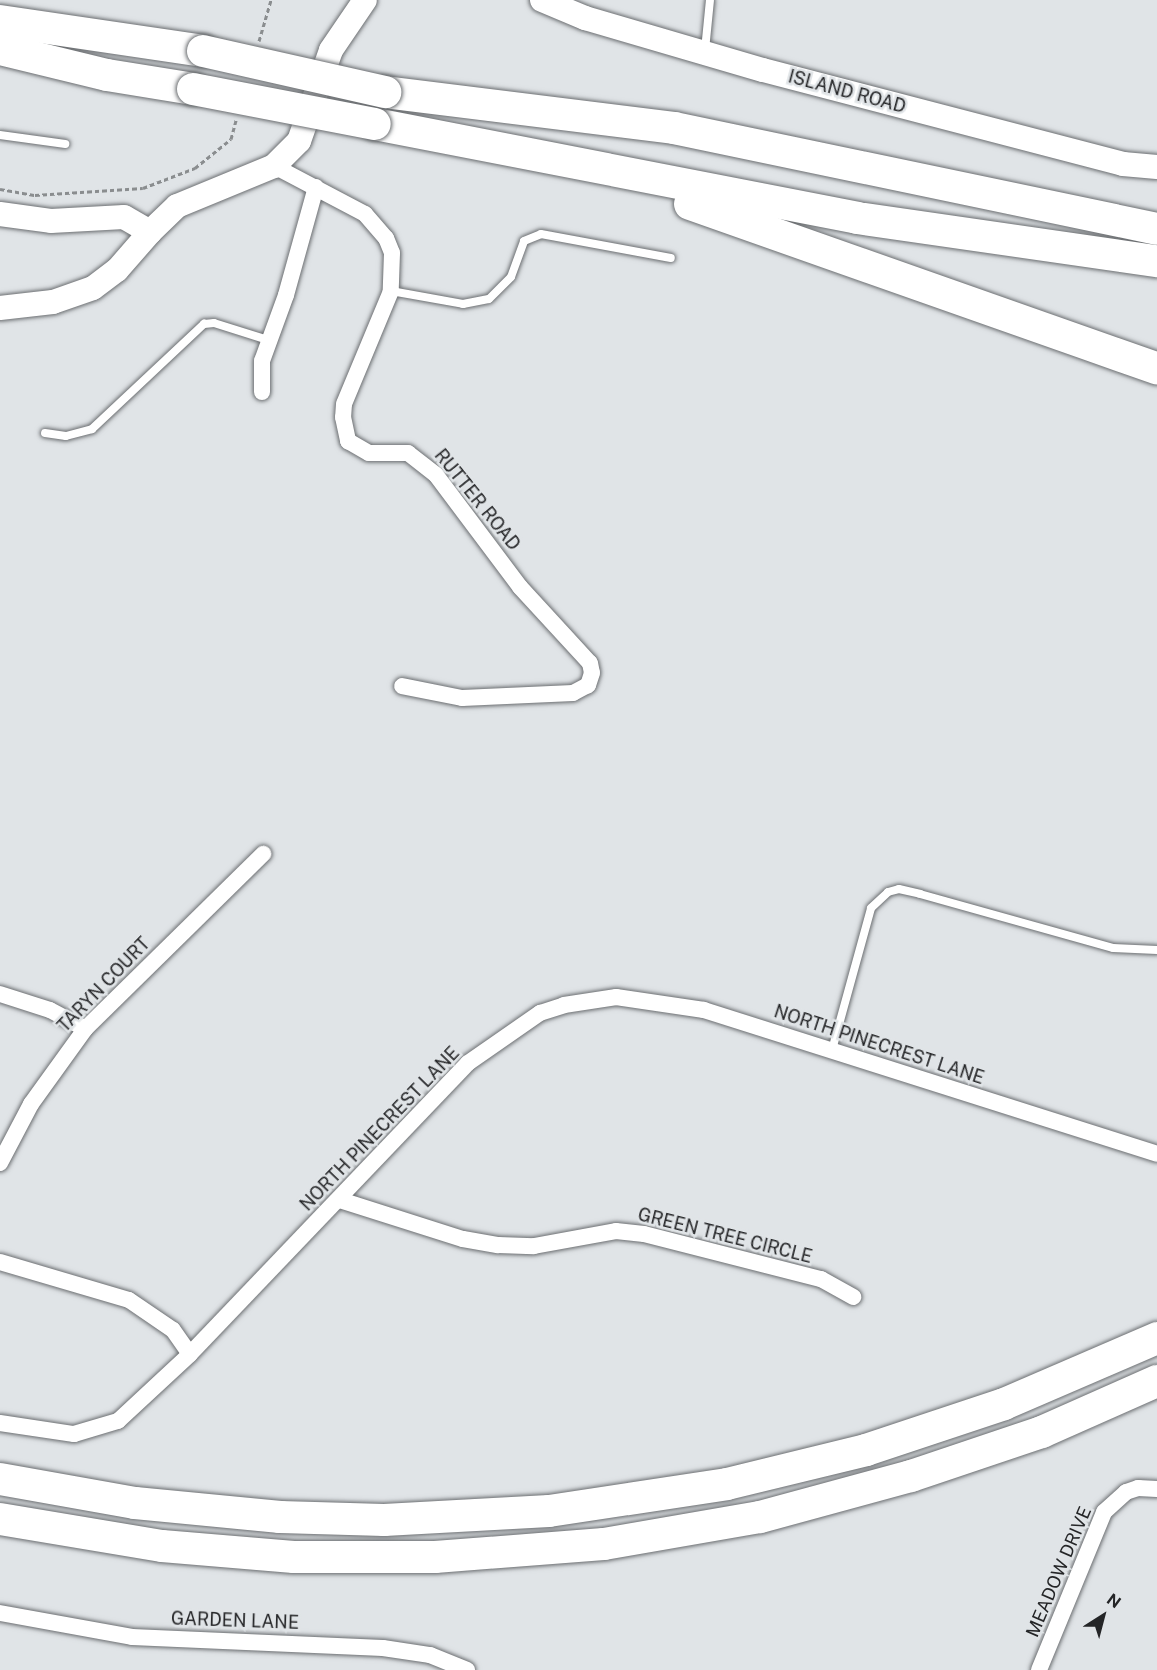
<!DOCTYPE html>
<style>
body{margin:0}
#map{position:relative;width:1157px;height:1670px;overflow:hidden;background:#e0e4e7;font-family:"Public Sans",sans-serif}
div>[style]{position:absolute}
.path>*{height:3px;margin-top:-1.5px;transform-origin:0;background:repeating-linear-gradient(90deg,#8a8d8f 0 4.5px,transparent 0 7.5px)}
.roads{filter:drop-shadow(0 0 2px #6b6e71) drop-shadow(0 0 2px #6b6e71)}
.lane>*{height:8px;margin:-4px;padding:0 4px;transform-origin:4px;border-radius:4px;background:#fff}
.street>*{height:16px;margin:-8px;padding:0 8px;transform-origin:8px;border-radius:8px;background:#fff}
.secondary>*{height:24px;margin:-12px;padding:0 12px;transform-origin:12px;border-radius:12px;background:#fff}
.highway>*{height:32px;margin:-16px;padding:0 16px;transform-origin:16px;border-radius:16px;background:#fff}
.bridges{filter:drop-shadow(0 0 2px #6b6e71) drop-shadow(0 0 2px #6b6e71)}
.highway-bridge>*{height:32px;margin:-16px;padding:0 16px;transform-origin:16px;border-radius:16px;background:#fff}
span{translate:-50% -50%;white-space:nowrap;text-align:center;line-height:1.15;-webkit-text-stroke:5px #e0e4e7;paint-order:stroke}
.street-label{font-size:18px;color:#242527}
.north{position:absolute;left:1073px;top:1586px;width:60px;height:60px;-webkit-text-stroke:4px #e0e4e7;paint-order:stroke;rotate:36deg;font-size:16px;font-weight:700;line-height:24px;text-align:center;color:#242527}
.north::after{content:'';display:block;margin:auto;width:21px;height:27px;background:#242527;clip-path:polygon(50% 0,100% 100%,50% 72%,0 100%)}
</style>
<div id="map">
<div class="path">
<div style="left:259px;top:41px;width:43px;rotate:-73.7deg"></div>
<div style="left:0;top:189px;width:36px;rotate:10deg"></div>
<div style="left:35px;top:195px;width:108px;rotate:-3.7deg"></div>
<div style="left:143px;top:188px;width:56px;rotate:-21deg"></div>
<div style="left:195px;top:168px;width:46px;rotate:-38.9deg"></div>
<div style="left:231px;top:139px;width:20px;rotate:-75deg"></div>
</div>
<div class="roads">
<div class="lane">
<div style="left:705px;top:50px;width:50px;rotate:-84.3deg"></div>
<div style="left:0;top:135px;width:66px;rotate:7.9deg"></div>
<div style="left:391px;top:291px;width:73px;rotate:10.2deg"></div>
<div style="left:463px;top:304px;width:26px;rotate:-11deg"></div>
<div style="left:489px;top:299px;width:31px;rotate:-45deg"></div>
<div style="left:511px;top:277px;width:38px;rotate:-70deg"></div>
<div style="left:524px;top:241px;width:18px;rotate:-22deg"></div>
<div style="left:541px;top:234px;width:132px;rotate:10.5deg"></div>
<div style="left:45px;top:433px;width:21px;rotate:8deg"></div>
<div style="left:66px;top:436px;width:27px;rotate:-15deg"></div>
<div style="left:92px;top:429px;width:154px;rotate:-43.2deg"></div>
<div style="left:204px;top:324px;width:10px;rotate:-6deg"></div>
<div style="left:214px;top:323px;width:57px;rotate:17.5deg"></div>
<div style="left:832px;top:1050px;width:147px;rotate:-74.6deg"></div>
<div style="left:871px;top:908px;width:23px;rotate:-43deg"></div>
<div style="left:888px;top:892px;width:11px;rotate:-15deg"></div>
<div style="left:899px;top:889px;width:22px;rotate:13deg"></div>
<div style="left:920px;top:894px;width:200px;rotate:15.6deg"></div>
<div style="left:1113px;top:948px;width:44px;rotate:2.6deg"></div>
</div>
<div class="street">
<div style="left:274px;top:166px;width:103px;rotate:27.8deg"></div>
<div style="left:365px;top:214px;width:32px;rotate:49deg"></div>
<div style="left:386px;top:238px;width:16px;rotate:68deg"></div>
<div style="left:392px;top:253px;width:38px;rotate:92deg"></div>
<div style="left:391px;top:291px;width:122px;rotate:112.6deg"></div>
<div style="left:344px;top:404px;width:13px;rotate:94deg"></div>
<div style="left:343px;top:417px;width:25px;rotate:78deg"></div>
<div style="left:348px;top:441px;width:24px;rotate:30deg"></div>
<div style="left:369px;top:453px;width:39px"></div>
<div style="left:408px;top:453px;width:36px;rotate:38deg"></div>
<div style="left:436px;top:475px;width:140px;rotate:53.1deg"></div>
<div style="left:520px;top:587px;width:103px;rotate:47.4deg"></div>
<div style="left:590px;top:663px;width:10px;rotate:79deg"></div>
<div style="left:592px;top:673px;width:13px;rotate:108deg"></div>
<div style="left:588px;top:685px;width:17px;rotate:152deg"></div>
<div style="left:573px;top:693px;width:111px;rotate:177.4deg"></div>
<div style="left:462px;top:698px;width:61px;rotate:-168.7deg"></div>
<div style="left:262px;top:392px;width:31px;rotate:-90deg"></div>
<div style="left:262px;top:361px;width:70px;rotate:-70deg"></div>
<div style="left:286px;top:295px;width:112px;rotate:-74.5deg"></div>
<div style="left:0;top:994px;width:52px;rotate:17.7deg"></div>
<div style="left:50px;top:1010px;width:40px;rotate:28deg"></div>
<div style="left:0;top:1163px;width:67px;rotate:-62.3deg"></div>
<div style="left:31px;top:1104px;width:92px;rotate:-54.2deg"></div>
<div style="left:85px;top:1029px;width:250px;rotate:-44.5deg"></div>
<div style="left:340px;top:1200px;width:129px;rotate:17.6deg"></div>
<div style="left:463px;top:1239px;width:36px;rotate:10deg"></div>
<div style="left:498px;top:1245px;width:36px;rotate:2deg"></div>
<div style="left:534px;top:1246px;width:83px;rotate:-10.4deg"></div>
<div style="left:616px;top:1231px;width:28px;rotate:6deg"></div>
<div style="left:644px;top:1234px;width:183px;rotate:14.3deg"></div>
<div style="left:821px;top:1279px;width:37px;rotate:29deg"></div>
<div style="left:0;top:1262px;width:134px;rotate:16.4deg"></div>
<div style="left:129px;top:1300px;width:53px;rotate:34.3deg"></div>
<div style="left:173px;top:1330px;width:29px;rotate:55deg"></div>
<div style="left:0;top:1423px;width:75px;rotate:8.5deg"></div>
<div style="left:74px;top:1434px;width:46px;rotate:-16.5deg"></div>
<div style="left:118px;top:1421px;width:98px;rotate:-42.9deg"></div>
<div style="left:190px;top:1354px;width:402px;rotate:-46.3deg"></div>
<div style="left:468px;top:1063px;width:88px;rotate:-34.8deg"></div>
<div style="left:540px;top:1013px;width:25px;rotate:-18deg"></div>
<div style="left:564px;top:1005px;width:53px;rotate:-8.7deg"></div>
<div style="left:616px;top:997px;width:89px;rotate:8.4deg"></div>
<div style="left:704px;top:1010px;width:475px;rotate:17.6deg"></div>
<div style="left:0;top:1613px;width:134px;rotate:10.3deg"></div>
<div style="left:132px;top:1637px;width:251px;rotate:2.5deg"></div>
<div style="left:383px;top:1648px;width:48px;rotate:8.5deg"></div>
<div style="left:430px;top:1655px;width:40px;rotate:22deg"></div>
<div style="left:1039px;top:1670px;width:171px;rotate:-67.6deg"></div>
<div style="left:1104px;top:1512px;width:30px;rotate:-42deg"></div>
<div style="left:1126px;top:1492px;width:13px;rotate:-18deg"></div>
<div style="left:1138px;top:1488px;width:19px;rotate:3deg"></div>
</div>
<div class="secondary">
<div style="left:542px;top:0;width:47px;rotate:22.7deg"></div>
<div style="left:585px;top:18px;width:185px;rotate:16.3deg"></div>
<div style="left:763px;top:70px;width:372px;rotate:14.6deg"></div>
<div style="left:1123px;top:164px;width:34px;rotate:5deg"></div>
<div style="left:0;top:214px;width:51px;rotate:7.8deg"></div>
<div style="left:51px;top:221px;width:73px;rotate:-3.1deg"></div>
<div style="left:124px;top:217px;width:30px;rotate:30deg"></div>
<div style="left:150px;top:232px;width:37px;rotate:-44deg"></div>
<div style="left:177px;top:206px;width:105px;rotate:-22.4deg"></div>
<div style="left:274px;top:166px;width:35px;rotate:-45deg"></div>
<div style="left:299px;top:141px;width:96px;rotate:-70.6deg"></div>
<div style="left:331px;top:50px;width:60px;rotate:-55.8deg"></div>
<div style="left:0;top:308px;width:53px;rotate:-6.5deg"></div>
<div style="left:53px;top:302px;width:42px;rotate:-19.3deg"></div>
<div style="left:93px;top:288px;width:30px;rotate:-37deg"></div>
<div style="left:117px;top:270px;width:50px;rotate:-49deg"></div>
</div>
<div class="highway">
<div style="left:0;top:21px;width:205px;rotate:8.4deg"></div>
<div style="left:0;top:49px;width:110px;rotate:13.7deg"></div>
<div style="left:107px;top:75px;width:87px;rotate:9.2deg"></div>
<div style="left:385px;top:92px;width:291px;rotate:7.1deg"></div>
<div style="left:674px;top:128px;width:493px;rotate:11.8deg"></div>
<div style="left:375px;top:124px;width:491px;rotate:11deg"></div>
<div style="left:857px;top:218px;width:303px;rotate:8.2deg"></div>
<div style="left:690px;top:204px;width:495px;rotate:19.4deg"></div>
<div style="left:0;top:1479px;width:137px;rotate:10.1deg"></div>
<div style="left:135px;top:1503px;width:146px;rotate:5.5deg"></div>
<div style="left:280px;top:1517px;width:104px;rotate:1.7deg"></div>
<div style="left:384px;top:1520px;width:165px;rotate:-3.1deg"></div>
<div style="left:549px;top:1511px;width:180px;rotate:-8.6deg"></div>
<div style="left:727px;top:1484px;width:143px;rotate:-13.7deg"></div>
<div style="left:866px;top:1450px;width:145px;rotate:-18.4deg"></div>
<div style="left:1004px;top:1404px;width:167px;rotate:-23.3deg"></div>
<div style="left:0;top:1519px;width:164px;rotate:9.5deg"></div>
<div style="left:162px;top:1546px;width:132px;rotate:4.8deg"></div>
<div style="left:294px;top:1557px;width:141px"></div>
<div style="left:435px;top:1557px;width:169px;rotate:-4.4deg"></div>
<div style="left:604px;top:1544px;width:158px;rotate:-9.8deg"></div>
<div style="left:760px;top:1517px;width:156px;rotate:-15.2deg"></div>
<div style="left:911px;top:1476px;width:138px;rotate:-18.6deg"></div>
<div style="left:1042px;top:1432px;width:126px;rotate:-23.9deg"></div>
</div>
</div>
<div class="bridges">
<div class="highway-bridge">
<div style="left:203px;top:51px;width:187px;rotate:12.7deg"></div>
<div style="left:193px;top:89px;width:185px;rotate:10.9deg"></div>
</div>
</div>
<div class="street-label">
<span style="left:847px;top:92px;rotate:15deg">ISLAND ROAD</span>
<span style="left:477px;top:500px;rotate:51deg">RUTTER ROAD</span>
<span style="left:104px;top:985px;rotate:-46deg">TARYN COURT</span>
<span style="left:879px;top:1045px;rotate:18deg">NORTH PINECREST LANE</span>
<span style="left:380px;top:1129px;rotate:-46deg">NORTH PINECREST LANE</span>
<span style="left:725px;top:1236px;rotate:14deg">GREEN TREE CIRCLE</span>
<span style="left:1059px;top:1572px;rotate:-67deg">MEADOW DRIVE</span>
<span style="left:235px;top:1621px;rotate:2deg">GARDEN LANE</span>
</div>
<div class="north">N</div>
</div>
